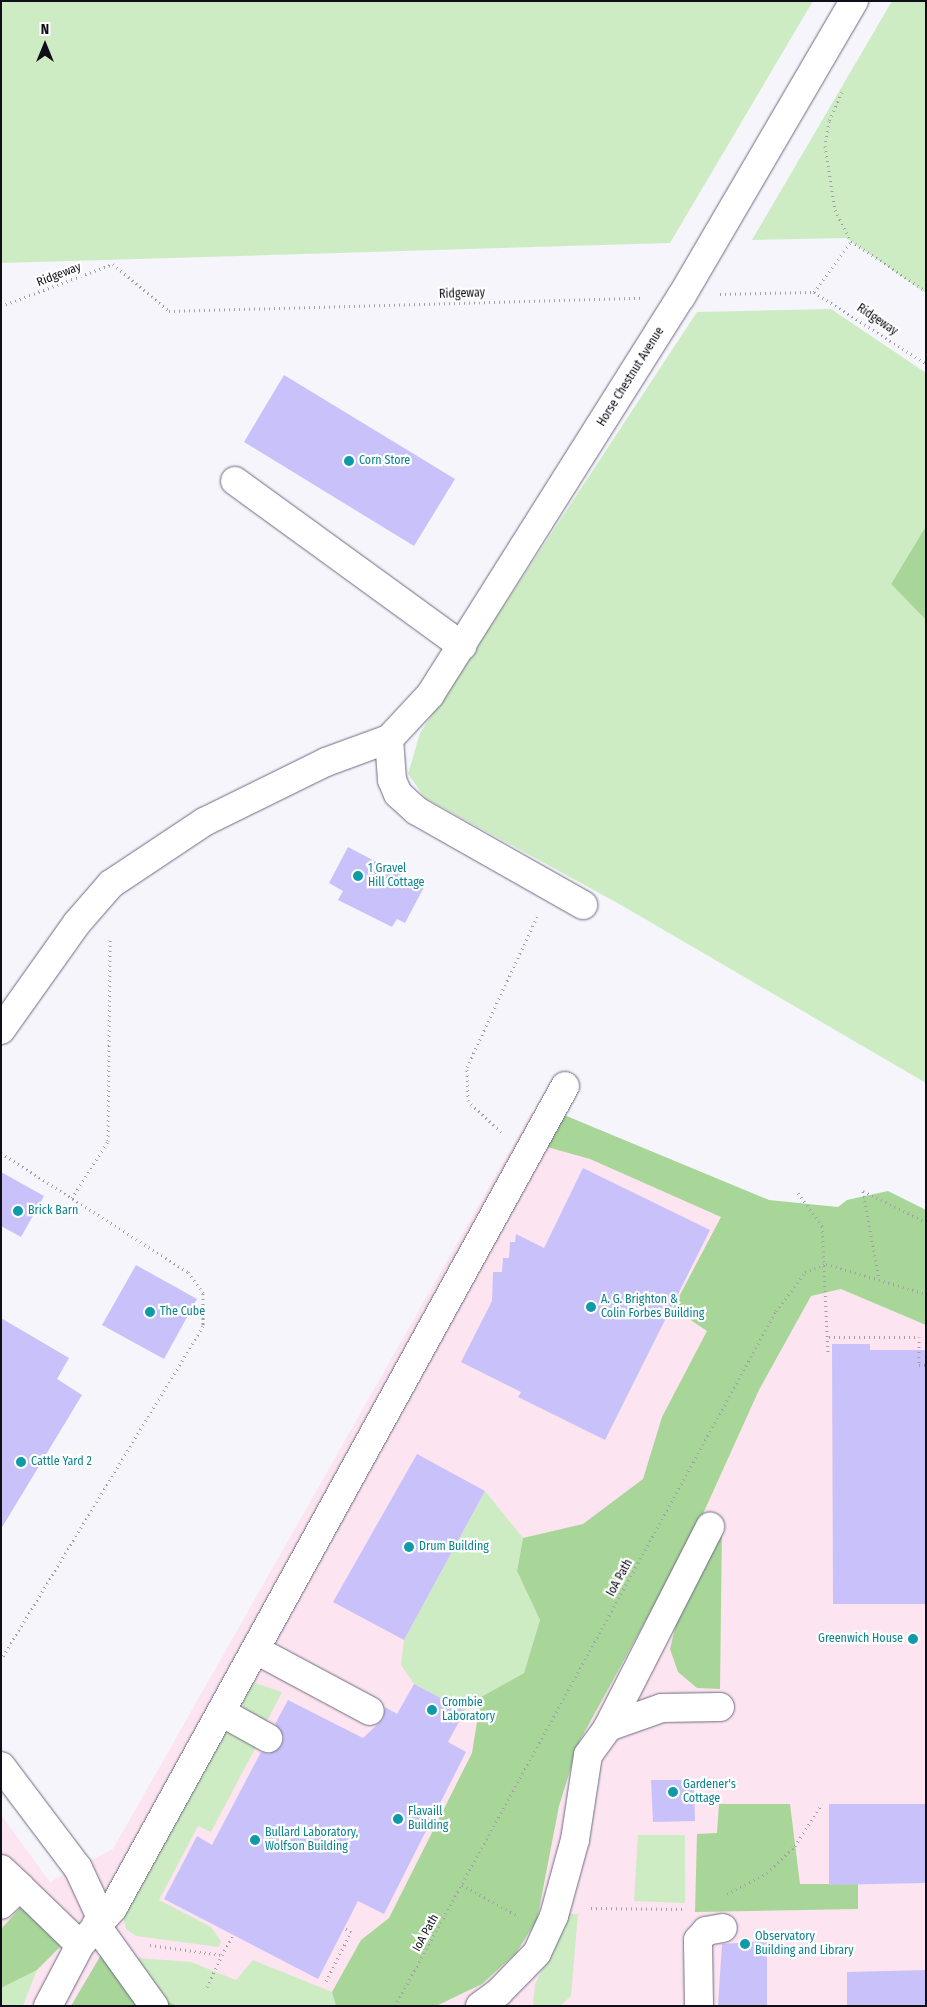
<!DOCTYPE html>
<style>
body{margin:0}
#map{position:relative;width:927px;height:2007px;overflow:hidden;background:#f5f5fb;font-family:"Fira Sans Condensed",sans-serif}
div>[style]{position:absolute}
.education>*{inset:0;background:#fce4f0}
.green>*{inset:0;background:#ceecc3}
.forest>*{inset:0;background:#a8d698}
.building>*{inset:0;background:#c9c2fa}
.path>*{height:3px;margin-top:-1.5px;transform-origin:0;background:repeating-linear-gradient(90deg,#a1a0a8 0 1px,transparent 0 5px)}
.roads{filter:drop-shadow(0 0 1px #6d6a83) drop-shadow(0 0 1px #6d6a83)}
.minor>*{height:28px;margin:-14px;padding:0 14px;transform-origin:14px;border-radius:14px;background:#fff}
.dots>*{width:14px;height:14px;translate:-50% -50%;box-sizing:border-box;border:2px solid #fff;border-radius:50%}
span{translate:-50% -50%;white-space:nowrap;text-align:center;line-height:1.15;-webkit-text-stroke:4.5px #fff;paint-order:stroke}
.street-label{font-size:12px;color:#100f19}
.culture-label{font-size:12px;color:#0d838f}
.left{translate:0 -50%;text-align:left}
.right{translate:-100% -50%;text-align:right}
.frame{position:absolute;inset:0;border:2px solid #100f19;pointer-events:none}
.north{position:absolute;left:20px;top:20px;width:50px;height:50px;-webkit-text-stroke:4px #fff;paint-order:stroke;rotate:0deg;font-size:14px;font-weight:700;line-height:20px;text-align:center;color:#100f19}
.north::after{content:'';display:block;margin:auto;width:18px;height:22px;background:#100f19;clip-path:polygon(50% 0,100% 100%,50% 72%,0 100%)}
</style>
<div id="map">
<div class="education">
<div style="clip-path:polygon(531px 1113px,851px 1247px,926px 1270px,926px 2006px,23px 2006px,37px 1971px,1px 1988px,1px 1815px,50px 1882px,113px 1849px)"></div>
</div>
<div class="green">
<div style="clip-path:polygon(1px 1px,813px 1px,670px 243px,1px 263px)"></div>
<div style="clip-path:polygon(892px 1px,926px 1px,926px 293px,846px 238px,752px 240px)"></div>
<div style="clip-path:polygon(831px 309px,926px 373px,926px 526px,891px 584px,926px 620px,926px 1083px,621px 905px,425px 798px,408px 774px,420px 733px,697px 312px)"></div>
<div style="clip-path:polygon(485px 1491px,523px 1538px,517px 1571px,540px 1620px,524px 1673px,481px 1697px,465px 1711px,414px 1684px,401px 1665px,404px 1640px)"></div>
<div style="clip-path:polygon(255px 1683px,282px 1692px,264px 1727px,245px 1714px,241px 1700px,245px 1689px)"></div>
<div style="clip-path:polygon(224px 1732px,236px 1732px,258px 1743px,211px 1832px,198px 1826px,159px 1900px,211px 1927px,221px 1941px,219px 1947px,136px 1936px,126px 1929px,122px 1912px)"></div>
<div style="clip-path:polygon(638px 1835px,685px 1835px,685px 1903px,634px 1901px)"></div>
<div style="clip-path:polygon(570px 1914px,578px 1914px,571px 1996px,560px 2006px,533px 2006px,535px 1984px)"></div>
<div style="clip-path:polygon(125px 1957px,191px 1962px,236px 1980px,253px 1960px,332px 1992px,336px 2006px,177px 2006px,145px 1990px)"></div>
<div style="clip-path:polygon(37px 1970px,23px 2006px,1px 2006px,1px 1988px)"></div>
</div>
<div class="forest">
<div style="clip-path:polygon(926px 526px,926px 620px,891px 584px)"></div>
<div style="clip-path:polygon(540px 1105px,769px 1200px,838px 1207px,847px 1200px,888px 1191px,926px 1210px,926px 1325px,841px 1289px,811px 1296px,759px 1390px,697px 1527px,579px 1742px,559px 1806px,537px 1920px,516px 1953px,482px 1984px,436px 2006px,336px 2006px,332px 1992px,361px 1940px,389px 1918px,472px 1753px,481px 1697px,524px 1673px,540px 1620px,517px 1571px,523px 1538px,583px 1524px,643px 1479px,662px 1417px,707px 1331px,673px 1308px,721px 1217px,590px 1159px,522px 1140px)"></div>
<div style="clip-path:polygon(722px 1527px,720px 1689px,697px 1688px,678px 1672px,670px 1649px,677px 1620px)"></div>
<div style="clip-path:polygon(719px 1804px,790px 1804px,800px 1884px,858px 1884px,858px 1909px,695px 1912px,697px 1834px,717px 1833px)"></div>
<div style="clip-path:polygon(22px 1906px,64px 1943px,37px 1970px,1px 1988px,1px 1929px)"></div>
<div style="clip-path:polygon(105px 1948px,145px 1990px,177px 2006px,71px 2006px)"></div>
</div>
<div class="building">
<div style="clip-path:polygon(284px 375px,455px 479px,414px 546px,244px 442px)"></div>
<div style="clip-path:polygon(348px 847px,424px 887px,405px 923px,397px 919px,392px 927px,338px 900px,343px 891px,329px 883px)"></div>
<div style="clip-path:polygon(583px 1168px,710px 1230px,605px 1440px,518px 1397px,521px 1392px,461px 1362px,492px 1301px,493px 1272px,502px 1272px,503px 1258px,509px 1258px,510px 1242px,515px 1242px,516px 1234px,544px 1248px)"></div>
<div style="clip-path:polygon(1px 1172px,44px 1196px,21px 1237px,1px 1226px)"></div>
<div style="clip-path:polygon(136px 1265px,197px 1299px,164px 1359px,102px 1325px)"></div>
<div style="clip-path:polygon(1px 1318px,69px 1358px,57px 1379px,82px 1395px,1px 1529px)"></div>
<div style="clip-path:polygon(832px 1344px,870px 1344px,870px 1350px,926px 1350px,926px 1604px,833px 1604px)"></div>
<div style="clip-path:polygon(417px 1454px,485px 1491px,404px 1640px,333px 1602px)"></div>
<div style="clip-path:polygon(414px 1684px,465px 1711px,448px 1742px,466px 1752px,384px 1914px,358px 1901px,318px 1979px,164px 1899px,197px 1836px,212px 1845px,261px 1752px,269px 1754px,281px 1746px,284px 1737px,275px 1724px,288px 1700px,363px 1738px,383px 1719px,385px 1707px,397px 1714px)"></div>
<div style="clip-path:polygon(651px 1780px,694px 1780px,695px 1821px,653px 1822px)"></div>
<div style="clip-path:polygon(829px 1804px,926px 1804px,926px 1883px,829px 1885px)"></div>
<div style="clip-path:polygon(767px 1941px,767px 2006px,718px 2006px,722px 1944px)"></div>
<div style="clip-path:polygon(926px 1970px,926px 2006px,847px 2006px,847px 1972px)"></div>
</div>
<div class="path">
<div style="left:842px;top:92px;width:32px;rotate:114deg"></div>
<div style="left:829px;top:121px;width:25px;rotate:99deg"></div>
<div style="left:825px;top:146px;width:65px;rotate:81.1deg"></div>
<div style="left:835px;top:210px;width:35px;rotate:63deg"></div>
<div style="left:851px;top:241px;width:90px;rotate:33.7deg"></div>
<div style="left:814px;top:292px;width:63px;rotate:-54deg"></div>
<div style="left:720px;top:294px;width:94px;rotate:-1.2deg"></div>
<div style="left:814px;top:292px;width:133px;rotate:32.7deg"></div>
<div style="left:1px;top:306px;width:120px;rotate:-20.6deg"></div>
<div style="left:113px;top:264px;width:73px;rotate:40deg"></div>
<div style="left:169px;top:311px;width:473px;rotate:-1.6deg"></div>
<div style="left:501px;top:1132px;width:45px;rotate:-136.8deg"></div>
<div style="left:468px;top:1101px;width:34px;rotate:-92deg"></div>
<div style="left:467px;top:1067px;width:166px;rotate:-65deg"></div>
<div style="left:1px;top:1153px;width:222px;rotate:32.5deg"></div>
<div style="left:188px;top:1272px;width:26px;rotate:54deg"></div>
<div style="left:203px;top:1293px;width:33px;rotate:90deg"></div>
<div style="left:203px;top:1326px;width:389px;rotate:121.2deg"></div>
<div style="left:863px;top:1191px;width:90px;rotate:79.8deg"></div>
<div style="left:863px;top:1191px;width:70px;rotate:26.2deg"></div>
<div style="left:798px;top:1193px;width:41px;rotate:54deg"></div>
<div style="left:822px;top:1226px;width:126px;rotate:87.3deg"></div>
<div style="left:72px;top:1198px;width:67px;rotate:-57.7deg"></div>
<div style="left:108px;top:1141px;width:204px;rotate:-89.4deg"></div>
<div style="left:829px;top:1337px;width:90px"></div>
<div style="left:919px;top:1337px;width:28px;rotate:90deg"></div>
<div style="left:919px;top:1365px;width:7px"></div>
<div style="left:462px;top:1885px;width:64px;rotate:29deg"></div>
<div style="left:727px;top:1894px;width:45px;rotate:-27.7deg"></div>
<div style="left:767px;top:1873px;width:39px;rotate:-44deg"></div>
<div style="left:795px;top:1846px;width:50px;rotate:-57.3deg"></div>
<div style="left:591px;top:1908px;width:91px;rotate:0.6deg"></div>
<div style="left:150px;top:1945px;width:73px;rotate:7.9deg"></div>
<div style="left:222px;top:1955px;width:23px;rotate:-61deg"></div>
<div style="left:326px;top:1981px;width:55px;rotate:-63deg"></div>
<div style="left:351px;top:1932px;width:8px;rotate:-150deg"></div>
<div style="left:207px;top:1987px;width:35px;rotate:-65deg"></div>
<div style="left:395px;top:2006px;width:793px;rotate:-61.27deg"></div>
<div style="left:776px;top:1311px;width:49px;rotate:-53.4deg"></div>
<div style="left:805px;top:1272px;width:22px;rotate:-21deg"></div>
<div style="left:826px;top:1264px;width:104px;rotate:16.7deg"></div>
</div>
<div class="roads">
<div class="minor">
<div style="left:235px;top:481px;width:281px;rotate:36deg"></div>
<div style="left:389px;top:739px;width:41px;rotate:85.8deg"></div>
<div style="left:392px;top:780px;width:15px;rotate:67deg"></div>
<div style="left:398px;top:794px;width:25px;rotate:42deg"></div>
<div style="left:417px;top:811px;width:191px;rotate:29.5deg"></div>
<div style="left:1px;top:1030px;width:131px;rotate:-54.6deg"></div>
<div style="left:77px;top:923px;width:52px;rotate:-48.9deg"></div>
<div style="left:111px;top:884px;width:112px;rotate:-33.7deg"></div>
<div style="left:204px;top:822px;width:136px;rotate:-26.2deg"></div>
<div style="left:326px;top:762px;width:67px;rotate:-20.1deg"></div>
<div style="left:389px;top:739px;width:60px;rotate:-47deg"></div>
<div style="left:430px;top:695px;width:471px;rotate:-57.8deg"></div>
<div style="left:681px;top:297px;width:343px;rotate:-59.7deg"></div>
<div style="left:256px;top:1650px;width:129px;rotate:28.2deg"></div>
<div style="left:221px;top:1712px;width:54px;rotate:29deg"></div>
<div style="left:608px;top:1727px;width:225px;rotate:-63deg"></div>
<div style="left:1px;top:1766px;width:128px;rotate:53deg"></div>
<div style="left:78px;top:1868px;width:57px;rotate:65.2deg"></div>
<div style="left:1px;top:1869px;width:26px;rotate:43deg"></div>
<div style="left:20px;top:1887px;width:26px;rotate:137deg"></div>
<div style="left:20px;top:1887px;width:83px;rotate:44deg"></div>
<div style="left:96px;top:1925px;width:100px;rotate:54.4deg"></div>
<div style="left:48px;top:2006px;width:69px;rotate:-62.3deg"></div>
<div style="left:80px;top:1945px;width:50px;rotate:-48.3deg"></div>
<div style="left:113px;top:1908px;width:938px;rotate:-61.19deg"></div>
<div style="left:480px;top:2006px;width:24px;rotate:-36deg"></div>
<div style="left:499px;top:1992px;width:54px;rotate:-45.7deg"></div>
<div style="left:537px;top:1953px;width:41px;rotate:-65.3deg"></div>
<div style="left:554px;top:1916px;width:79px;rotate:-74.6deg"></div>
<div style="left:575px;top:1840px;width:86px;rotate:-81.3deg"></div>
<div style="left:588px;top:1755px;width:34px;rotate:-54deg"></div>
<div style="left:608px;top:1727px;width:57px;rotate:-19.4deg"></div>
<div style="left:662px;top:1708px;width:58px;rotate:-1deg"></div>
<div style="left:699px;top:2006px;width:66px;rotate:-90.9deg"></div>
<div style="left:698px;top:1940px;width:12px;rotate:-48deg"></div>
<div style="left:706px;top:1931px;width:17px;rotate:-10deg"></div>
</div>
</div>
<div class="dots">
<div style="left:349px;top:461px;background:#0f9aa8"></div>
<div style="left:358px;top:876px;background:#0f9aa8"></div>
<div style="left:18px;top:1211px;background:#0f9aa8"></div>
<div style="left:591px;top:1307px;background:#0f9aa8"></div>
<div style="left:150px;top:1312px;background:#0f9aa8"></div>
<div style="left:21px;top:1462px;background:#0f9aa8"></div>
<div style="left:409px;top:1547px;background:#0f9aa8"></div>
<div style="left:913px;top:1639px;background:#0f9aa8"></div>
<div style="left:432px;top:1710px;background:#0f9aa8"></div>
<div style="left:673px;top:1792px;background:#0f9aa8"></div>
<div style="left:398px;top:1819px;background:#0f9aa8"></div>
<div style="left:255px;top:1840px;background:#0f9aa8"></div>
<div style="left:745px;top:1944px;background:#0f9aa8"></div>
</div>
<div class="street-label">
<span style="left:59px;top:275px;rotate:-21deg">Ridgeway</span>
<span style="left:462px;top:294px;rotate:-2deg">Ridgeway</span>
<span style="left:877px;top:320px;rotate:34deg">Ridgeway</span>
<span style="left:631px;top:377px;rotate:-58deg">Horse Chestnut Avenue</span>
<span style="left:620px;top:1578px;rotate:-61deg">IoA Path</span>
<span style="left:426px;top:1933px;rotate:-61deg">IoA Path</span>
</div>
<div class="culture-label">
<span class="left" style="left:359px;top:461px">Corn Store</span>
<span class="left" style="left:368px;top:876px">1 Gravel<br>Hill Cottage</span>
<span class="left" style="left:28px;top:1211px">Brick Barn</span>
<span class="left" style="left:601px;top:1307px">A. G. Brighton &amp;<br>Colin Forbes Building</span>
<span class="left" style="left:160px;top:1312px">The Cube</span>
<span class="left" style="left:31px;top:1462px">Cattle Yard 2</span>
<span class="left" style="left:419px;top:1547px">Drum Building</span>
<span class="right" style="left:903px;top:1639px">Greenwich House</span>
<span class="left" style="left:442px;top:1710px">Crombie<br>Laboratory</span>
<span class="left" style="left:683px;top:1792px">Gardener's<br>Cottage</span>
<span class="left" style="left:408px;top:1819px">Flavaill<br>Building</span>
<span class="left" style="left:265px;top:1840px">Bullard Laboratory,<br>Wolfson Building</span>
<span class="left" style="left:755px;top:1944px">Observatory<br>Building and Library</span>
</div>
<div class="frame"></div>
<div class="north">N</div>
</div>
